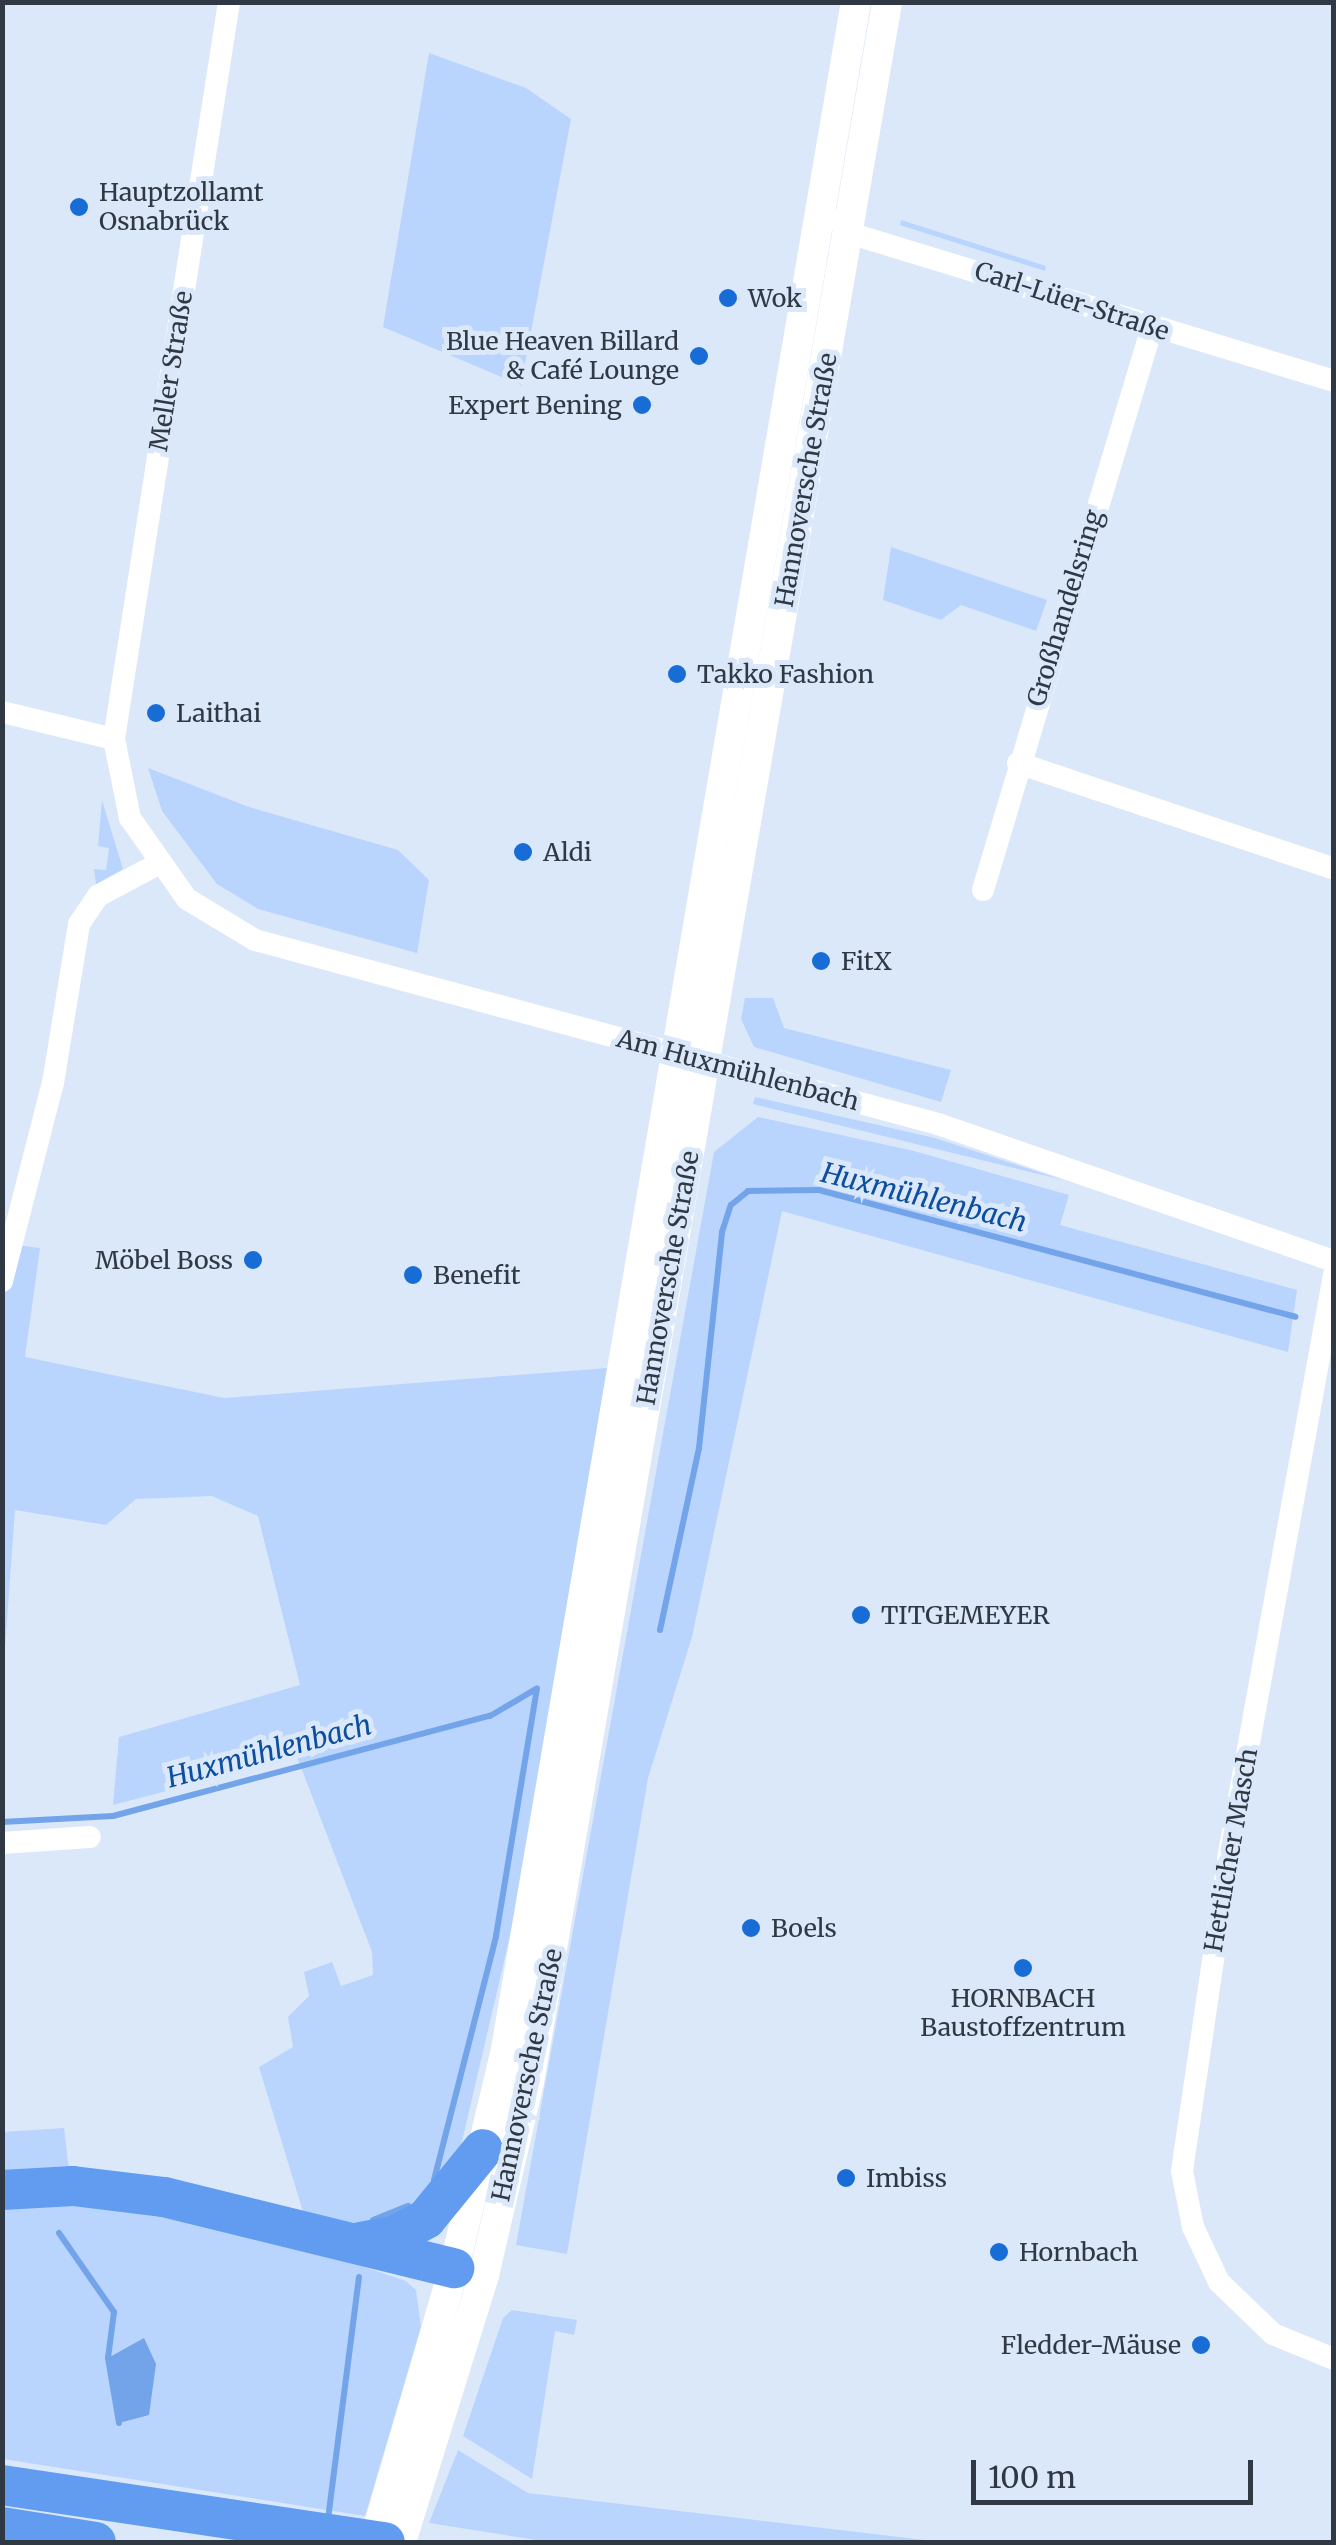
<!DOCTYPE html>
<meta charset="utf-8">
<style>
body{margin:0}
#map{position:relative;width:1336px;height:2545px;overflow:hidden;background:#dbe8f9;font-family:Merriweather,serif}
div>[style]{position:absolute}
.green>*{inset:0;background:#b9d5fe}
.water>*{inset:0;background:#73a4ea}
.stream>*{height:6px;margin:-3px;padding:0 3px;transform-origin:3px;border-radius:3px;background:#73a4ea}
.minor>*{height:22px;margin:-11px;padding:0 11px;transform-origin:11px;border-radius:11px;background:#fff}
.secondary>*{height:30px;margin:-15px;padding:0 15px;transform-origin:15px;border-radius:15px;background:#fff}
.motorway>*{height:40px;margin:-20px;padding:0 20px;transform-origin:20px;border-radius:20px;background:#619cf0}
.dots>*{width:28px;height:28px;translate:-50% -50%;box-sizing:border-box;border:5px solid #dbe8f9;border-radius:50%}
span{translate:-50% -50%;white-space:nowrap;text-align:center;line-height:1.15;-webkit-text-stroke:10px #dbe8f9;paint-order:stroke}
.poi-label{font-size:25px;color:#303844}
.left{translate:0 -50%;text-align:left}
.right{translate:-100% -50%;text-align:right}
.street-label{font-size:25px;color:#303844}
.water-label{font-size:28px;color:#0c4ea0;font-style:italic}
.frame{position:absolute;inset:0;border:5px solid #303844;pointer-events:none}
.scale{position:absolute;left:971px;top:2460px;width:282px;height:45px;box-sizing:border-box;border:5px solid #303844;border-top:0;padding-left:12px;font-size:30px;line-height:35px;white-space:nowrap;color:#303844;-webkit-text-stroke:8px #dbe8f9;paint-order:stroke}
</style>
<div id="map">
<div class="green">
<div style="clip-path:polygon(429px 53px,526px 88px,571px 119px,521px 385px,383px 327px)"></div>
<div style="clip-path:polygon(901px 220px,1046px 266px,1045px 271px,900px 225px)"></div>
<div style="clip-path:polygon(891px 547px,1047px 600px,1036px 631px,961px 605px,941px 620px,883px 600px)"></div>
<div style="clip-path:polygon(148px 768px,249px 807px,398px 850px,429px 880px,417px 953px,258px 909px,217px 884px,162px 811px)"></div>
<div style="clip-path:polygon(102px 800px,123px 869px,96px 884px,94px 869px,106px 870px,109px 848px,98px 846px)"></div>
<div style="clip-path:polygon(745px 998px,773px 998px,784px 1028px,951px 1070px,941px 1102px,754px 1047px,741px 1019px)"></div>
<div style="clip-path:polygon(755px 1097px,935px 1138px,1063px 1180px,753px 1104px)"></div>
<div style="clip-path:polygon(758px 1117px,914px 1151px,1069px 1195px,1060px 1225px,1297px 1290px,1288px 1352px,782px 1211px,692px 1637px,648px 1778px,567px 2254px,516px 2245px,714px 1152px)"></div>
<div style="clip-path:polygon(2px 1243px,40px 1248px,25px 1357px,224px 1398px,607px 1368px,517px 1906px,460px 2150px,435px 2200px,363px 2227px,304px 2215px,259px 2067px,293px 2047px,288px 2017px,309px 1996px,304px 1972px,332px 1962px,341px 1986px,373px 1975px,372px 1952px,297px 1757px,113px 1805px,119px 1737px,300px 1685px,258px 1516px,212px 1496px,136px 1499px,106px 1525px,15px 1510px,3px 1676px)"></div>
<div style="clip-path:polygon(64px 2128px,69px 2170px,3px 2177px,3px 2132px)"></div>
<div style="clip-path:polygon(36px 2196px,245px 2227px,406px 2281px,416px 2290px,421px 2327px,365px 2516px,3px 2459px,2px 2202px)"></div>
<div style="clip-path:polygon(512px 2310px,577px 2320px,574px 2335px,555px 2331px,532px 2479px,463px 2436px,503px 2318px)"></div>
<div style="clip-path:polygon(458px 2450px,528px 2493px,941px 2542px,549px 2542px,429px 2523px)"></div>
</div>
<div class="water">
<div style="clip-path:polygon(144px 2338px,156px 2364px,149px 2415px,119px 2423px,108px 2358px)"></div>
</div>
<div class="stream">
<div style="left:660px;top:1630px;width:186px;rotate:-77.9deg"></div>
<div style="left:699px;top:1448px;width:217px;rotate:-83.9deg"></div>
<div style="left:722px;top:1232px;width:28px;rotate:-72deg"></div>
<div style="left:731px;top:1205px;width:22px;rotate:-39deg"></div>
<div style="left:748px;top:1191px;width:71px;rotate:-0.8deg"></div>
<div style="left:819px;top:1190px;width:493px;rotate:14.9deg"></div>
<div style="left:2px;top:1822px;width:111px;rotate:-3.1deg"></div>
<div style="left:113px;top:1816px;width:390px;rotate:-14.9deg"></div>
<div style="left:490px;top:1716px;width:53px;rotate:-30.4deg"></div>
<div style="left:434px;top:2180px;width:252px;rotate:-75.7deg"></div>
<div style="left:496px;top:1936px;width:251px;rotate:-80.6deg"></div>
<div style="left:373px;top:2220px;width:38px;rotate:-22deg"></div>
<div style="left:59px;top:2233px;width:96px;rotate:55.2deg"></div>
<div style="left:114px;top:2312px;width:46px;rotate:97.4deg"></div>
<div style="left:108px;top:2358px;width:66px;rotate:80.4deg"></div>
<div style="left:328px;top:2519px;width:244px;rotate:-82.7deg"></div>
</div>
<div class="minor">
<div style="left:229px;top:2px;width:746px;rotate:98.87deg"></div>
<div style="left:114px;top:739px;width:81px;rotate:78.6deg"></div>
<div style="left:130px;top:818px;width:99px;rotate:54.9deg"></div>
<div style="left:187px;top:899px;width:79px;rotate:31.1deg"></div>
<div style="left:255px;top:940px;width:707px;rotate:15.08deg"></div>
<div style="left:938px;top:1124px;width:419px;rotate:19.1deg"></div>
<div style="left:838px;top:220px;width:17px;rotate:50deg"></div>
<div style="left:849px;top:233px;width:507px;rotate:16.97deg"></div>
<div style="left:2px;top:712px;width:115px;rotate:13.6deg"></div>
<div style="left:1018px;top:763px;width:333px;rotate:18.5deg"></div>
<div style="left:983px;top:890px;width:588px;rotate:-73.29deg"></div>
<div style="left:1334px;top:1275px;width:594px;rotate:100.29deg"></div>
<div style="left:1228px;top:1859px;width:315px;rotate:98.4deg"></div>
<div style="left:1182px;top:2171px;width:57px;rotate:78.9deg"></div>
<div style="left:1193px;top:2227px;width:61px;rotate:64.7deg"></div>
<div style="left:1219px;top:2282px;width:75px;rotate:43.9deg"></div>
<div style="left:1273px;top:2334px;width:66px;rotate:22.3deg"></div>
<div style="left:2px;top:1281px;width:204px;rotate:-75.6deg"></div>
<div style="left:53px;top:1083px;width:161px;rotate:-80.7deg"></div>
<div style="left:79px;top:924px;width:34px;rotate:-56deg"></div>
<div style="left:98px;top:896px;width:68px;rotate:-28.1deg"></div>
<div style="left:2px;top:1843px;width:88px;rotate:-3.9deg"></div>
</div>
<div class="secondary">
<div style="left:374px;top:2542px;width:285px;rotate:-73.7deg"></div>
<div style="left:454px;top:2268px;width:225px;rotate:-76.6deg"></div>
<div style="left:506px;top:2049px;width:2077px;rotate:-80.3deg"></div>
<div style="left:401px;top:2542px;width:280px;rotate:-72.7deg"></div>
<div style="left:484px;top:2275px;width:198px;rotate:-76.9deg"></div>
<div style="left:529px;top:2082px;width:2111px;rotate:-80.23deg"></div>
</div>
<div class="motorway">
<div style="left:2px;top:2190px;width:71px;rotate:-3.2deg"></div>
<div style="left:73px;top:2186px;width:92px;rotate:6.9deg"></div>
<div style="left:164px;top:2197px;width:299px;rotate:13.8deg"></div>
<div style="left:361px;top:2242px;width:36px;rotate:-11deg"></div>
<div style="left:396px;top:2235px;width:34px;rotate:-28deg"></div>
<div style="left:426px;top:2219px;width:90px;rotate:-50.8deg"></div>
<div style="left:2px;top:2485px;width:387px;rotate:8.5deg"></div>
<div style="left:2px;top:2527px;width:95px;rotate:9.1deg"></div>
</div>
<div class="dots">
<div style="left:79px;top:207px;background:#186cd6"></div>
<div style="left:728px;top:298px;background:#186cd6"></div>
<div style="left:699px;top:356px;background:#186cd6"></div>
<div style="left:642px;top:405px;background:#186cd6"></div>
<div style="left:677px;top:674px;background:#186cd6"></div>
<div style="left:156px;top:713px;background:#186cd6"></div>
<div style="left:523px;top:852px;background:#186cd6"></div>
<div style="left:821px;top:961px;background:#186cd6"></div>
<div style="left:253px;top:1260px;background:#186cd6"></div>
<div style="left:413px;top:1275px;background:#186cd6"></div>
<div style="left:861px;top:1615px;background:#186cd6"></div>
<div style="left:751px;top:1928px;background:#186cd6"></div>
<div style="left:1023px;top:1968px;background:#186cd6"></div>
<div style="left:846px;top:2178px;background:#186cd6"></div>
<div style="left:999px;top:2252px;background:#186cd6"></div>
<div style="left:1201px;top:2345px;background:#186cd6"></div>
</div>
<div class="poi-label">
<span class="left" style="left:99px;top:207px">Hauptzollamt<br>Osnabrück</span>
<span class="left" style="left:748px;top:298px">Wok</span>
<span class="right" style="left:679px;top:356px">Blue Heaven Billard<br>&amp; Café Lounge</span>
<span class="right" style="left:622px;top:405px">Expert Bening</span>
<span class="left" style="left:697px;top:674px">Takko Fashion</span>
<span class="left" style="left:176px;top:713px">Laithai</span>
<span class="left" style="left:543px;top:852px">Aldi</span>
<span class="left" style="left:841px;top:961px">FitX</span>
<span class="right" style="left:233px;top:1260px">Möbel Boss</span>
<span class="left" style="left:433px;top:1275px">Benefit</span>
<span class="left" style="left:881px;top:1615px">TITGEMEYER</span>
<span class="left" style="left:771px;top:1928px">Boels</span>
<span style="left:1023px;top:2013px">HORNBACH<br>Baustoffzentrum</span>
<span class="left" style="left:866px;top:2178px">Imbiss</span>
<span class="left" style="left:1019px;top:2252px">Hornbach</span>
<span class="right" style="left:1181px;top:2345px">Fledder-Mäuse</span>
</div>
<div class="street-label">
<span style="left:1072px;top:301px;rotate:18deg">Carl-Lüer-Straße</span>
<span style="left:171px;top:371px;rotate:-81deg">Meller Straße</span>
<span style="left:806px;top:480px;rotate:-80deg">Hannoversche Straße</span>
<span style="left:1065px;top:608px;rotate:-73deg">Großhandelsring</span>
<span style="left:738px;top:1070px;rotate:15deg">Am Huxmühlenbach</span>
<span style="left:668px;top:1278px;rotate:-80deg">Hannoversche Straße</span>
<span style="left:1231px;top:1850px;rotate:-80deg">Hettlicher Masch</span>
<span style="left:527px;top:2075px;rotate:-78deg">Hannoversche Straße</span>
</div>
<div class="water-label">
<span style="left:924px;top:1197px;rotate:14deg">Huxmühlenbach</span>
<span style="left:269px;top:1751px;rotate:-15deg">Huxmühlenbach</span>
</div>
<div class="frame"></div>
<div class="scale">100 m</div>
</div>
